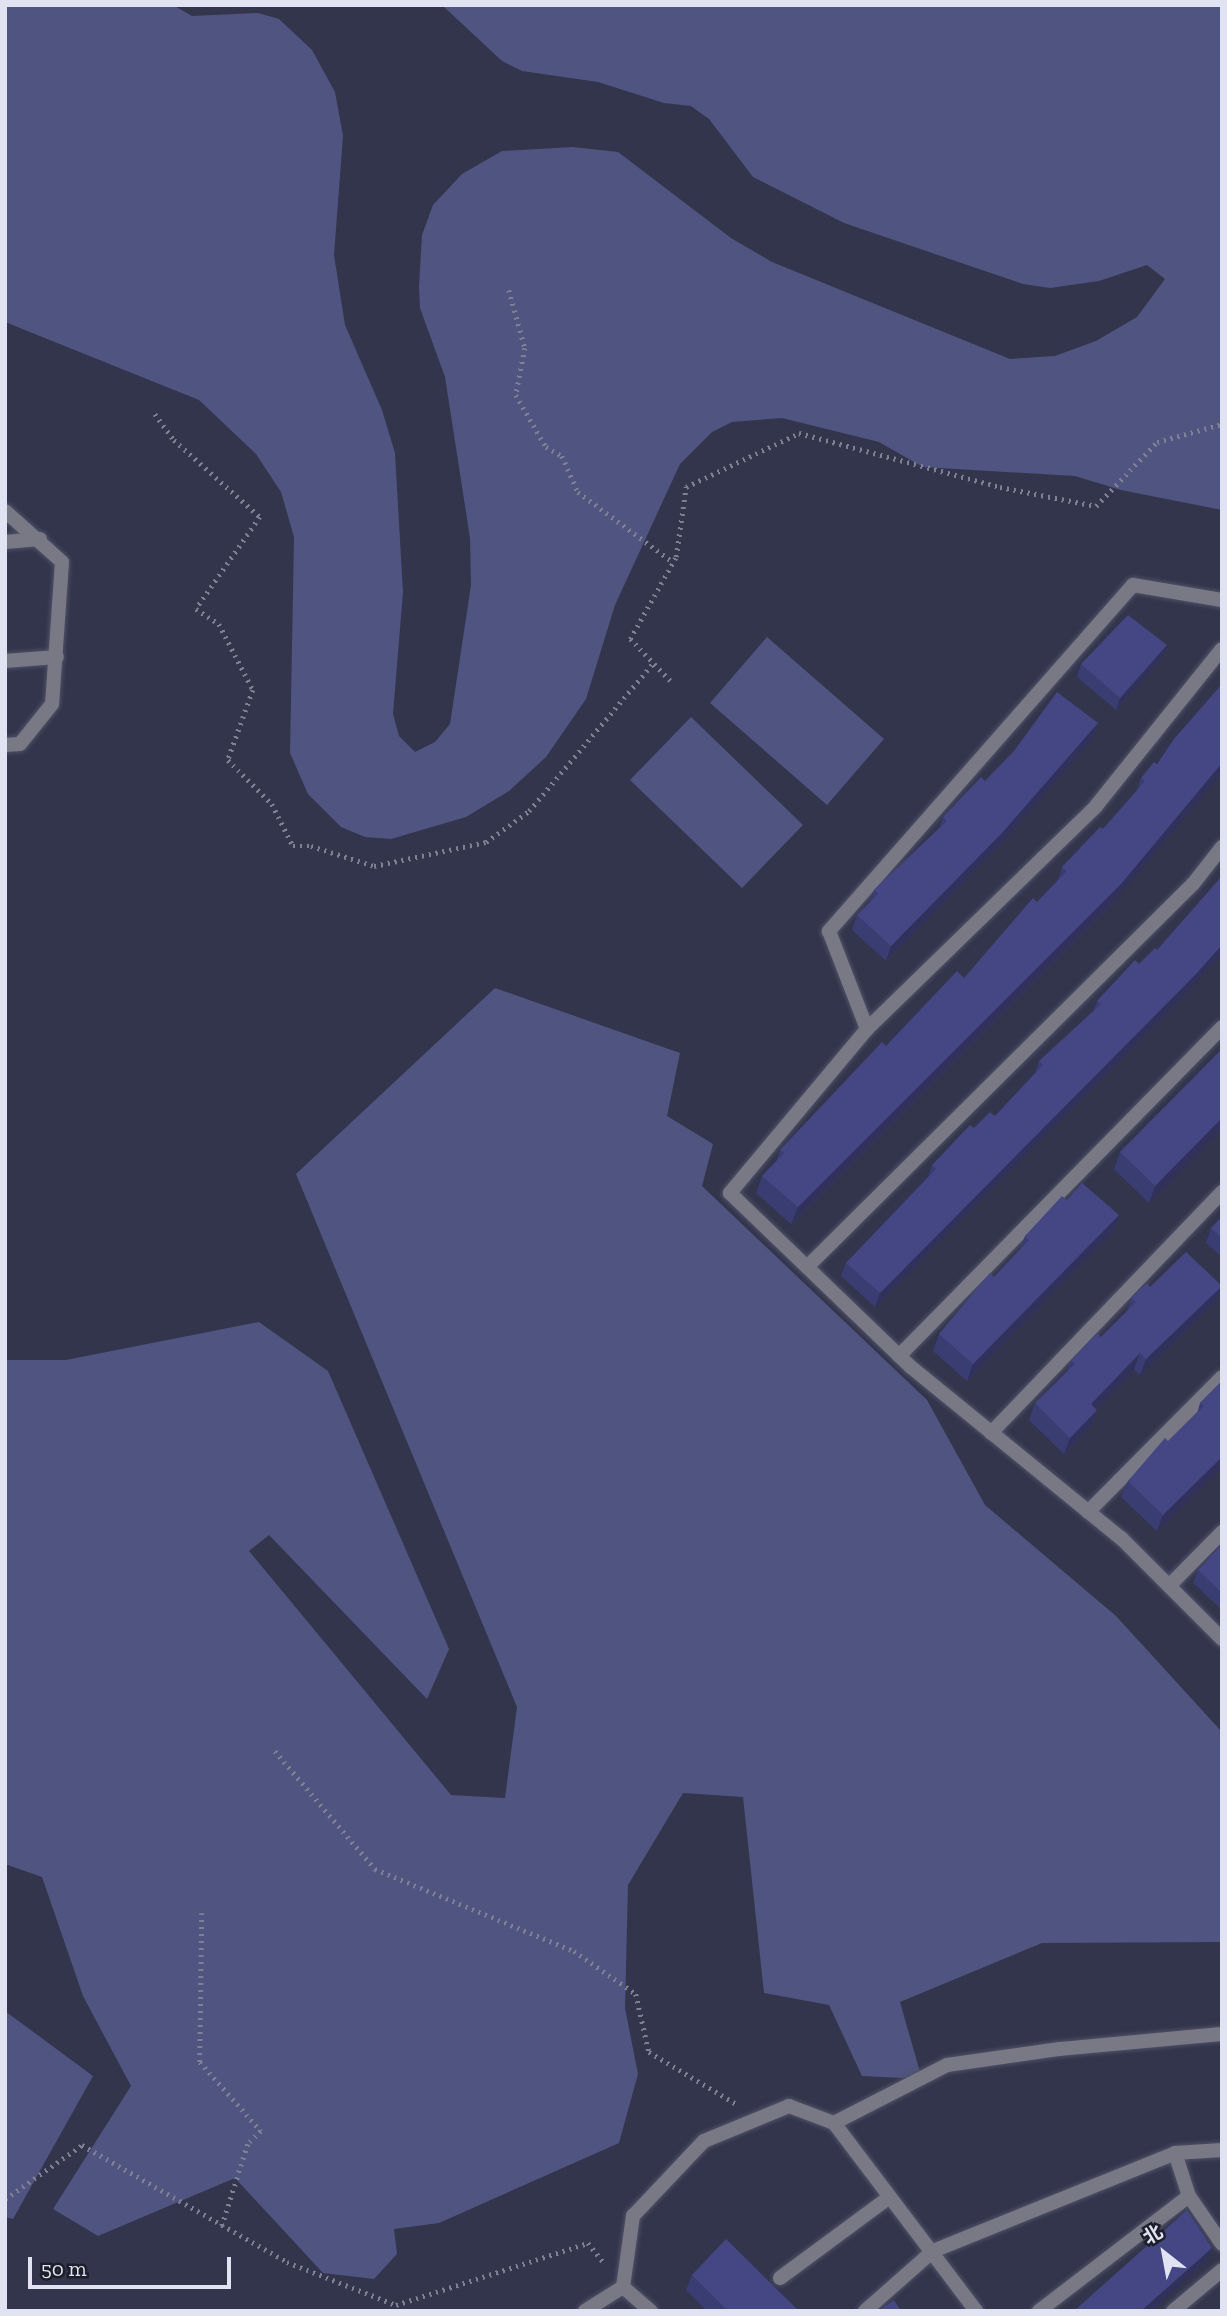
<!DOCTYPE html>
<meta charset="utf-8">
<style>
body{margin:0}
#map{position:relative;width:1227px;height:2316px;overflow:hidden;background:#33354c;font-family:"Zilla Slab","Noto Sans SC",serif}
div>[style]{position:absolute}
.green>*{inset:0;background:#505481}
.path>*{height:4.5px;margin-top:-2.25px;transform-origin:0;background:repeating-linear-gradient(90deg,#7e8094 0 2px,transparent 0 7px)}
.roads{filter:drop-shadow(0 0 2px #4f5167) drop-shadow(0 0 2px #4f5167)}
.minor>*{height:14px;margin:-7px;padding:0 7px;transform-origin:7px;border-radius:7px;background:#787985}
.tertiary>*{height:14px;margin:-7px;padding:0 7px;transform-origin:7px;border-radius:7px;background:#787985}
.wall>*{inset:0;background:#3a3d71}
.shaded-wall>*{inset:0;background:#30325c}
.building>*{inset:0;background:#444783}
span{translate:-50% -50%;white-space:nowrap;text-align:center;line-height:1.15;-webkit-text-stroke:5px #1d1e29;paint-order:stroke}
.frame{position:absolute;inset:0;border:7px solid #e1e3f2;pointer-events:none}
.north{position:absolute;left:1129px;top:2218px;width:70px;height:70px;-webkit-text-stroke:5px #1d1e29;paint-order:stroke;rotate:329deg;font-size:19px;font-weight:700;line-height:28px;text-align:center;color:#e1e3f2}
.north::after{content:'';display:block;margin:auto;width:24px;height:32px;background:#e1e3f2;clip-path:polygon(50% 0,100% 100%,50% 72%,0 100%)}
.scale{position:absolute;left:28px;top:2257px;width:203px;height:32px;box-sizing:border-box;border:4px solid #e1e3f2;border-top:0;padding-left:9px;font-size:21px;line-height:24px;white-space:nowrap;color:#e1e3f2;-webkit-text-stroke:5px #1d1e29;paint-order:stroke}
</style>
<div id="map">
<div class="green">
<div style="clip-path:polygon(5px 5px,173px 5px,192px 16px,258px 13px,279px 19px,312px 50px,335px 92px,343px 136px,334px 255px,345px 325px,382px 410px,395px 453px,403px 592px,393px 714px,399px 736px,415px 752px,435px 742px,450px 724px,471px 585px,470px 538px,445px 377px,420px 308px,419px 286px,422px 235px,433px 205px,462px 174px,502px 151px,573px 147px,618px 152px,731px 238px,772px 262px,1010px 359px,1055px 356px,1096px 341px,1137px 317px,1165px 279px,1147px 265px,1099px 281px,1050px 288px,1023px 284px,844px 223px,753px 177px,709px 119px,691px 106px,664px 103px,598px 82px,522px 71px,502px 61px,442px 5px,1222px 5px,1222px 510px,1121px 490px,1075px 476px,923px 467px,879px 442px,782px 418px,732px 422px,712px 432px,680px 464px,615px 605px,586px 699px,546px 757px,509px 791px,466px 817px,391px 839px,365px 837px,341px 827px,308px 794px,290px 753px,294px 537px,281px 492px,256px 454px,199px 400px,5px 322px)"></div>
<div style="clip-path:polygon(767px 637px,884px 739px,827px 805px,710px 703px)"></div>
<div style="clip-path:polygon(691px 717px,803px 825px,742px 888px,630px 780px)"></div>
<div style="clip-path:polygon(495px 988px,680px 1053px,667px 1116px,713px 1144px,702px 1186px,927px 1400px,985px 1505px,1116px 1616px,1222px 1732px,1222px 1942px,1042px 1943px,900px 2002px,922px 2079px,862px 2076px,829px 2005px,764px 1993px,743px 1797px,683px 1793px,628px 1885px,625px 2008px,638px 2074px,619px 2143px,439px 2223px,394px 2229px,397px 2254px,374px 2279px,323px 2273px,235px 2178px,98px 2236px,53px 2209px,131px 2086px,83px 1996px,42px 1877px,5px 1864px,5px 1360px,66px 1360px,259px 1322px,328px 1371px,449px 1649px,427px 1699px,269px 1535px,249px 1551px,451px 1795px,505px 1798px,517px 1707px,296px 1174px)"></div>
<div style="clip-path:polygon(5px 2011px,93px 2076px,13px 2219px,5px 2217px)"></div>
</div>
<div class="path">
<div style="left:509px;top:290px;width:60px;rotate:74.6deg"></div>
<div style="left:525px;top:348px;width:48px;rotate:100.8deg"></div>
<div style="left:516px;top:395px;width:60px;rotate:60deg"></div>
<div style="left:546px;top:447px;width:18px;rotate:29deg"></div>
<div style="left:562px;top:456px;width:39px;rotate:66deg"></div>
<div style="left:578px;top:492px;width:118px;rotate:36.4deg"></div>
<div style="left:155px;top:414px;width:32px;rotate:54deg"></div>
<div style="left:174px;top:440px;width:115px;rotate:41.8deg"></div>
<div style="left:260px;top:517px;width:112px;rotate:124.8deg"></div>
<div style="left:196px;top:609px;width:27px;rotate:33deg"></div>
<div style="left:219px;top:624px;width:74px;rotate:62.7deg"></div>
<div style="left:253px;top:690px;width:74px;rotate:109.7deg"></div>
<div style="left:228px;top:760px;width:62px;rotate:45deg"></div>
<div style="left:272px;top:804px;width:47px;rotate:63.4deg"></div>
<div style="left:293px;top:846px;width:18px"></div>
<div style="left:311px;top:846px;width:66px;rotate:17.6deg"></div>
<div style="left:374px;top:866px;width:115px;rotate:-12.1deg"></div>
<div style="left:486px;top:842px;width:53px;rotate:-35.8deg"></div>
<div style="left:529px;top:811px;width:193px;rotate:-50deg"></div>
<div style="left:670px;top:681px;width:58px;rotate:-133.6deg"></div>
<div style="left:630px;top:639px;width:94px;rotate:-60.7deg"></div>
<div style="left:676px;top:557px;width:71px;rotate:-81.9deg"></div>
<div style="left:686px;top:487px;width:125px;rotate:-25.5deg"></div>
<div style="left:799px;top:433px;width:208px;rotate:15deg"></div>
<div style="left:1000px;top:487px;width:98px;rotate:11.2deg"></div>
<div style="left:1096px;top:506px;width:88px;rotate:-46.4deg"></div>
<div style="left:1157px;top:442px;width:67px;rotate:-15.5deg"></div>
<div style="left:275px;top:1751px;width:155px;rotate:49.7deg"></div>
<div style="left:375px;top:1869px;width:215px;rotate:22.4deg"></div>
<div style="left:574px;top:1951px;width:75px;rotate:34.7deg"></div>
<div style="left:636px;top:1994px;width:59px;rotate:77.4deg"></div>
<div style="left:649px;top:2052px;width:104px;rotate:30.8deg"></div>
<div style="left:202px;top:1913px;width:149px;rotate:90.8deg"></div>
<div style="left:200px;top:2062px;width:92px;rotate:48.5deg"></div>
<div style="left:261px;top:2131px;width:18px;rotate:135deg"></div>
<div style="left:248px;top:2144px;width:86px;rotate:107.6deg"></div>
<div style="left:5px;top:2199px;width:94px;rotate:-35deg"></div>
<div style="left:82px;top:2145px;width:236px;rotate:29.7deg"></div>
<div style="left:287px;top:2262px;width:117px;rotate:21.5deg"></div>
<div style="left:396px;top:2305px;width:202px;rotate:-17.9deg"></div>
<div style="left:588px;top:2243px;width:27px;rotate:51deg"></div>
</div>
<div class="roads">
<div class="minor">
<div style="left:5px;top:542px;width:35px;rotate:-5deg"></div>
<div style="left:1133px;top:585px;width:461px;rotate:131.3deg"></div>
<div style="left:829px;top:931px;width:105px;rotate:68.8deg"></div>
<div style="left:867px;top:1029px;width:320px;rotate:-44.2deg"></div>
<div style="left:1096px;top:806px;width:201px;rotate:-51.3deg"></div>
<div style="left:5px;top:661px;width:52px;rotate:-4.4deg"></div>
<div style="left:807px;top:1267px;width:544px;rotate:-44.78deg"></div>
<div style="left:1193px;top:884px;width:47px;rotate:-51.9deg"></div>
<div style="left:899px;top:1356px;width:461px;rotate:-45.5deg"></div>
<div style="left:991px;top:1433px;width:334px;rotate:-46.2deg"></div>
<div style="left:1088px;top:1512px;width:190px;rotate:-45.2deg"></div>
<div style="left:1169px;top:1586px;width:76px;rotate:-45.5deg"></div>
<div style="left:834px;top:2123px;width:236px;rotate:52.9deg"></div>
<div style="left:1175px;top:2153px;width:47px;rotate:-3.7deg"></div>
<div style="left:780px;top:2278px;width:134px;rotate:-36.5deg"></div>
<div style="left:585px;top:2311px;width:45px;rotate:-32.3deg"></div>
<div style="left:623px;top:2287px;width:72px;rotate:-82deg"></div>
<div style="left:633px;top:2216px;width:103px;rotate:-46.6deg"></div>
<div style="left:704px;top:2141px;width:92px;rotate:-22.4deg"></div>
<div style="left:789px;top:2106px;width:48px;rotate:20.7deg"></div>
<div style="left:834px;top:2123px;width:127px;rotate:-27.2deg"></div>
<div style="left:947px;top:2065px;width:114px;rotate:-8.1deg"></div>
<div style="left:1060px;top:2049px;width:163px;rotate:-5.3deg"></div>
<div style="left:865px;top:2311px;width:91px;rotate:-41.4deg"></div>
<div style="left:933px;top:2251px;width:261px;rotate:-22deg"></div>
<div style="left:1175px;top:2153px;width:45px;rotate:72deg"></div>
<div style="left:1189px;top:2196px;width:58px;rotate:55.5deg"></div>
<div style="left:1039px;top:2311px;width:189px;rotate:-37.5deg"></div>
<div style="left:1173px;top:2311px;width:64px;rotate:-39.9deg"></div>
</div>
<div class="tertiary">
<div style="left:5px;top:511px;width:76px;rotate:41.8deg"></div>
<div style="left:62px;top:562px;width:142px;rotate:94deg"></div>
<div style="left:52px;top:704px;width:51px;rotate:128.7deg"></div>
<div style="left:20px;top:744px;width:15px;rotate:176deg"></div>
<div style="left:1133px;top:585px;width:90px;rotate:9.6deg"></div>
<div style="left:867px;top:1029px;width:214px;rotate:129.9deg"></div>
<div style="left:730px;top:1193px;width:251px;rotate:43.9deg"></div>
<div style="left:911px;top:1367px;width:271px;rotate:39.2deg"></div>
<div style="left:1121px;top:1538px;width:143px;rotate:45deg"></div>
<div style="left:623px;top:2287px;width:37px;rotate:41deg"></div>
</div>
</div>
<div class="wall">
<div style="clip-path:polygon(1162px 658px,1116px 710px,1077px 677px,1081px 664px)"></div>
<div style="clip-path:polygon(1098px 723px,1093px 738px,997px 848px,886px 961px,852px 930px,857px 915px,870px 902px,874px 890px,939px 828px,943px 817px,985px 781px)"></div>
<div style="clip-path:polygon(1157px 764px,1115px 900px,791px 1224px,756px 1193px,762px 1176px,776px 1162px,780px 1150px,886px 1046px,964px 978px,1058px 880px,1062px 867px,1103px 829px,1136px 792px,1141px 778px)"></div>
<div style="clip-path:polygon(1139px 964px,1191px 988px,875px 1307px,841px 1276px,846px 1263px,928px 1177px,932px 1165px,974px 1128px,995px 1116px,1035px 1073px,1039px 1061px,1093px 1012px,1097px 1001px)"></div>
<div style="clip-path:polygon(1222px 1049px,1149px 1203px,1114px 1169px,1120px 1152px)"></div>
<div style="clip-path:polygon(1067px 1200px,1119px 1215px,1113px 1231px,967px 1381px,933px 1351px,939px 1334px,1020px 1249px,1025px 1236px)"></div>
<div style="clip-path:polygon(1222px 1217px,1222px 1257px,1206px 1243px,1211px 1228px)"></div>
<div style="clip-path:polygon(1222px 1286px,1215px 1302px,1140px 1375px,1134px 1370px,1096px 1409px,1091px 1426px,1064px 1454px,1029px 1420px,1035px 1403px,1067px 1371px,1071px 1361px,1101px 1337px,1127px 1311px,1131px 1298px,1150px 1287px)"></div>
<div style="clip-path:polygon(1222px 1381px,1157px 1531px,1121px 1497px,1128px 1481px,1197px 1414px,1200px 1403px)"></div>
<div style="clip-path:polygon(1222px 1544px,1222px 1610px,1193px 1583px,1198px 1570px)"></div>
<div style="clip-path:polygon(692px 2275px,799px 2311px,707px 2311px,686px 2290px)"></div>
</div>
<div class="shaded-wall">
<div style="clip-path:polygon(1167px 645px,1162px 658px,1116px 710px,1120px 698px)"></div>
<div style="clip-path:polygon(1098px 723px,1093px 738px,997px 848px,886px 961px,891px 946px)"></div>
<div style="clip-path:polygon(1222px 763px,1222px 773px,1115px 900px,791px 1224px,798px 1207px)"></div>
<div style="clip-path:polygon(1222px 945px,1222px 954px,1191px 988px,875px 1307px,880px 1293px)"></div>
<div style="clip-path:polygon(1222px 1118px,1222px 1129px,1149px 1203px,1155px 1186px)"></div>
<div style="clip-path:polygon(1119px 1215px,1113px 1231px,967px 1381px,973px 1364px)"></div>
<div style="clip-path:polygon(1222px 1286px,1215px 1302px,1140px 1375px,1146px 1359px)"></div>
<div style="clip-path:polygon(1140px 1353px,1134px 1370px,1085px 1421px,1091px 1404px)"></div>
<div style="clip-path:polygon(1097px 1410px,1091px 1426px,1064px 1454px,1070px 1438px)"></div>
<div style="clip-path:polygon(1222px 1457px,1222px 1468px,1157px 1531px,1163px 1515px)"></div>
<div style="clip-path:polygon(1212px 2248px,1207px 2261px,1151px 2311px,1141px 2311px)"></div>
</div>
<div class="building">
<div style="clip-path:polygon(1128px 615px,1167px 645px,1120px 698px,1081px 664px)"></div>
<div style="clip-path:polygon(1222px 684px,1222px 763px,1121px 884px,798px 1207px,762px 1176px,784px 1153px,780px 1150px,882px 1042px,886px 1046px,957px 971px,964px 978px,1033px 898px,1037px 902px,1067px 871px,1062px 867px,1100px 827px,1103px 829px,1145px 781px,1141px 778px,1154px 762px,1157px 764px,1174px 739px)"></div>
<div style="clip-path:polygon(1057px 692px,1098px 723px,1002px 833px,891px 946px,857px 915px,878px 894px,874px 890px,947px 821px,943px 817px,981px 777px,985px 781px,1014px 751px)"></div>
<div style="clip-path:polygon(1222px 876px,1222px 945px,1196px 974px,880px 1293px,846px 1263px,936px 1169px,932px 1165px,970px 1125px,974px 1128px,990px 1112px,995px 1116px,1043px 1065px,1039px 1061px,1101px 1004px,1097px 1001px,1135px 960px,1139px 964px,1155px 948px,1157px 950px)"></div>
<div style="clip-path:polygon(1222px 1049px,1222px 1118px,1155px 1186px,1120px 1152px)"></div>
<div style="clip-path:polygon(1082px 1183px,1119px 1215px,973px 1364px,939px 1334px,990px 1273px,994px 1277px,1029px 1240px,1025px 1236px,1062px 1196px,1067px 1200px)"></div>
<div style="clip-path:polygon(1222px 1217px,1222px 1238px,1211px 1228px)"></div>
<div style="clip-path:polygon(1186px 1252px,1222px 1286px,1146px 1359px,1140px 1353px,1091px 1404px,1097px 1410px,1070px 1438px,1035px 1403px,1075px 1364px,1071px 1361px,1097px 1333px,1101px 1337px,1136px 1302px,1131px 1298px,1147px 1283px,1150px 1287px)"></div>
<div style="clip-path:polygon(1222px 1381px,1222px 1457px,1163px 1515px,1128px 1481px,1165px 1438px,1168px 1441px,1204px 1406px,1200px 1403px)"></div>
<div style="clip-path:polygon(1222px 1544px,1222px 1593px,1198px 1570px)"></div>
<div style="clip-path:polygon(1187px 2210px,1212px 2248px,1141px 2311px,1074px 2311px)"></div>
<div style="clip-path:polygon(726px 2239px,799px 2311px,728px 2311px,692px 2275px)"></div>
<div style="clip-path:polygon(894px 2300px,901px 2311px,878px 2311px)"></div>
</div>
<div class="frame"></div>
<div class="north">北</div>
<div class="scale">50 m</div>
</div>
